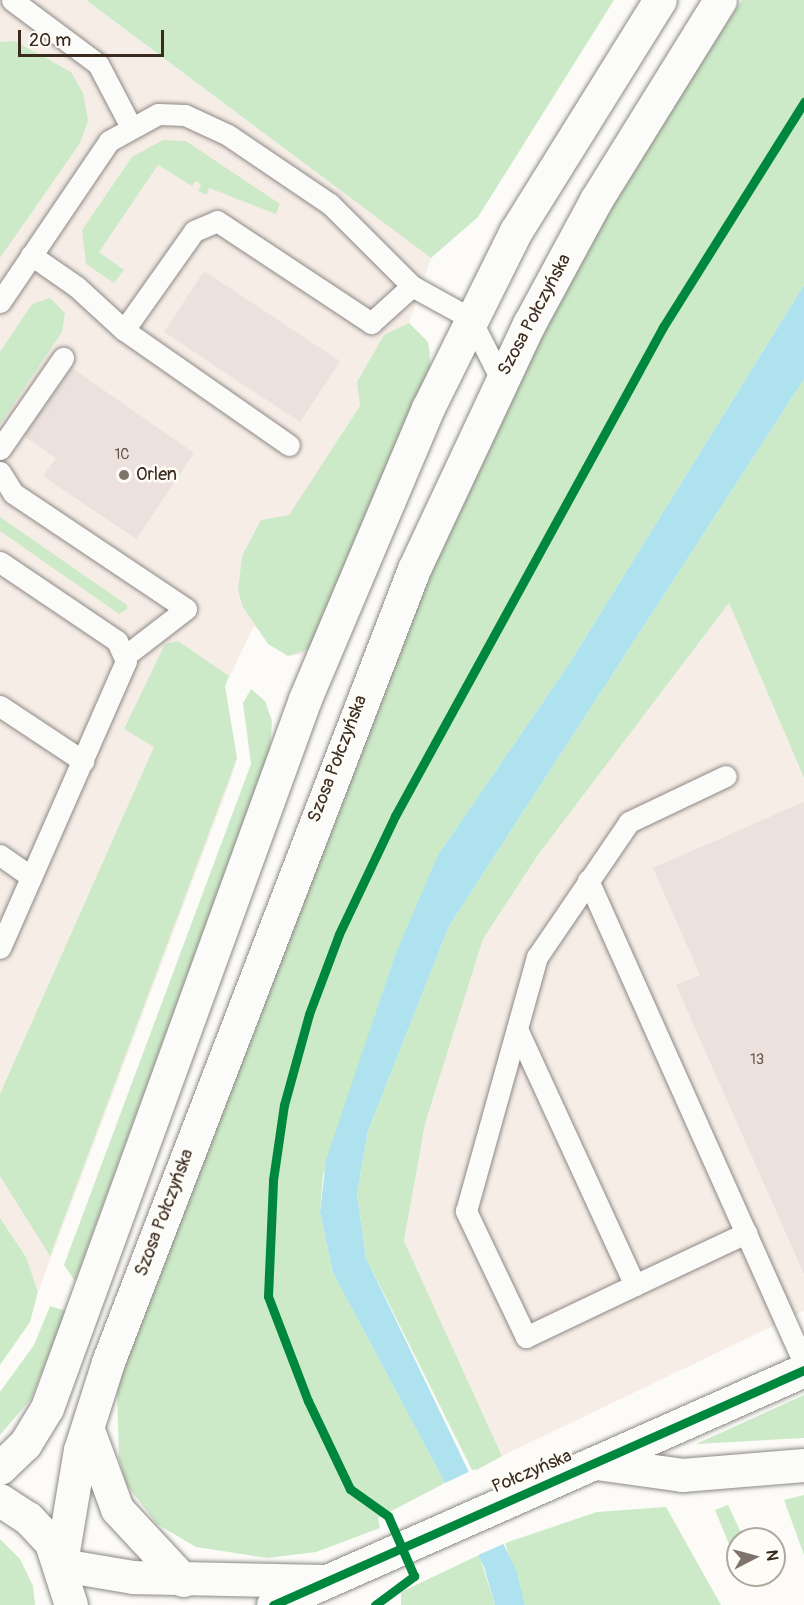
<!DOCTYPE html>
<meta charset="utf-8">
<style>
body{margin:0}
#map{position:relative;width:804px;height:1605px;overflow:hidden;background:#fcfbf8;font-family:Pangolin,sans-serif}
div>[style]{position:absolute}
.built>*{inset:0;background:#f7ede7}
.green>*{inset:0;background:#cceac8}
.water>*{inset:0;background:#ade2ee}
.pier>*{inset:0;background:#fcfbf8}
.building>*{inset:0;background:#ece1dc}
.roads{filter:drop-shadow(0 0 2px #8d8985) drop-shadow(0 0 2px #8d8985)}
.lane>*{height:21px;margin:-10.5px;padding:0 10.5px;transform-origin:10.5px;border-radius:10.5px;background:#fbfbf9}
.street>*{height:33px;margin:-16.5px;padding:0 16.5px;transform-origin:16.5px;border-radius:16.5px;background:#fbfbf9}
.secondary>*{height:33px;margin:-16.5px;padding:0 16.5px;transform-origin:16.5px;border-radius:16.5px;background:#fbfbf9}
.cycleway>*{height:9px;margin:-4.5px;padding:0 4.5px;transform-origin:4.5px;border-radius:4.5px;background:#00873e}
.dots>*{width:16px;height:16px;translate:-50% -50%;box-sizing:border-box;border:3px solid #fdfcf7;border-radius:50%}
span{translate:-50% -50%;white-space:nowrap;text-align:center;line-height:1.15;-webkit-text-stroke:5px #fdfcf7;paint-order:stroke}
.number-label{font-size:15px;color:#67584e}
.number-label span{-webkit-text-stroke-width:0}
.street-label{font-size:18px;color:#3b2a1e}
.poi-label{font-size:18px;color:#3b2a1e}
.left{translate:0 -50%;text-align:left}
.north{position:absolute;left:726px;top:1527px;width:60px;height:60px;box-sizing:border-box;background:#fdfcf7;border:2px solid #afa8a0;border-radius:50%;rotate:84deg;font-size:16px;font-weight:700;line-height:24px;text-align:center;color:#3b2a1e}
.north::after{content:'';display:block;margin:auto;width:21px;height:27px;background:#7f736a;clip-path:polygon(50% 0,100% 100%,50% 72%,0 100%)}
.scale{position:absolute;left:18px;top:30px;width:146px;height:27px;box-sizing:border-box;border:3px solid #3b2a1e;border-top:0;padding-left:8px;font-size:18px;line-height:21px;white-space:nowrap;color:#3b2a1e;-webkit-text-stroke:4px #fdfcf7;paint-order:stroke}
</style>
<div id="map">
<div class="built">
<div style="clip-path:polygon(0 0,86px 0,431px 258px,409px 323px,428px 342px,431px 354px,305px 654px,288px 656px,254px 626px,225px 686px,237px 758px,231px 779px,38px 1292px,26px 1257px,0 1218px)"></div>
<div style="clip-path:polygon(729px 603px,804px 778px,804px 1311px,502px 1456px,404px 1241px,425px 1124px,483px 939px,538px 855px)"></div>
</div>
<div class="green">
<div style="clip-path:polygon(86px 0,614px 0,478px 217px,431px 258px)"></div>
<div style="clip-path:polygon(742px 0,804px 0,804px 285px,569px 664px,438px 855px,323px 1175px,320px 1212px,333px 1273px,445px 1483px,378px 1518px,380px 1528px,316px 1552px,267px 1558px,196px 1547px,157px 1524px,126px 1484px,119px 1458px,117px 1386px,470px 470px,624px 176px)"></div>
<div style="clip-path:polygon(15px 41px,71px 72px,83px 93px,88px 121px,80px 143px,0 258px,0 42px)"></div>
<div style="clip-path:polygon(163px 140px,186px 141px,280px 204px,276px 214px,209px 188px,207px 195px,198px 191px,201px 185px,196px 181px,192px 186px,158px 165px,99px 252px,124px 270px,114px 283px,86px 264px,82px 230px,132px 157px)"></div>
<div style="clip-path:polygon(50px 298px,65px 313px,62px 332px,0 424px,0 352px,32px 304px)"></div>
<div style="clip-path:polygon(409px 323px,428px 342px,431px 369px,310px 649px,288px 656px,268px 644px,243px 607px,238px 591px,242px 556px,261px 520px,289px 515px,360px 406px,357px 382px,384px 335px)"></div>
<div style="clip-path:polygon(804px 379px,804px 778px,729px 603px,538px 855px,483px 939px,425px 1124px,404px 1241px,502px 1456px,473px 1472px,366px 1258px,357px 1194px,368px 1131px,449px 926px)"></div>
<div style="clip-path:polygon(0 517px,127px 605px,127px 609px,119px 614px,0 531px)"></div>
<div style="clip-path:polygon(178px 641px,229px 676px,225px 686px,237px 758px,50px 1256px,0 1176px,0 1094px,154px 747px,124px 729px,165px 644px)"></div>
<div style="clip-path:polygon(251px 689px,265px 701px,272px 721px,270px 749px,75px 1281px,64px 1265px,251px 764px,243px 703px)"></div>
<div style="clip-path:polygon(0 1218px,26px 1257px,38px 1292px,30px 1322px,0 1365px)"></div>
<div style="clip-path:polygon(50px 1306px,66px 1311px,31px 1399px,0 1435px,0 1392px,34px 1345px)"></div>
<div style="clip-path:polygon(804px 1395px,804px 1438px,696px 1444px)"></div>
<div style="clip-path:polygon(804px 1495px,804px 1555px,784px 1500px)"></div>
<div style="clip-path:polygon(728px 1505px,744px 1539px,738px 1539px,738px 1566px,715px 1510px)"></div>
<div style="clip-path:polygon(666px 1507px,721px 1605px,525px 1605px,505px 1543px,597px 1512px)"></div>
<div style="clip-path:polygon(0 1539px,20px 1559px,33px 1586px,35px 1605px,0 1605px)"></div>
<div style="clip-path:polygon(479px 1555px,495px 1605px,401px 1605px,401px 1592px)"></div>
</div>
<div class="water">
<div style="clip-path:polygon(804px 285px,804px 379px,449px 926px,368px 1131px,357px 1194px,366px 1258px,516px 1570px,525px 1605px,495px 1605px,484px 1567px,445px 1483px,333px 1273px,320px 1212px,326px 1160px,396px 953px,438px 855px,569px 664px)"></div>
</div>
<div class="pier">
<div style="clip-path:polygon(475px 1469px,508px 1542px,476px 1556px,443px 1484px)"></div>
</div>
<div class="building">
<div style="clip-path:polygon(204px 271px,340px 361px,300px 422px,164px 332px)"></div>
<div style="clip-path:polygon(72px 368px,194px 453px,136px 539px,43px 476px,56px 458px,24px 436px)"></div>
<div style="clip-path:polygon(804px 802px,804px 1274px,676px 985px,700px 975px,653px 868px)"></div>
</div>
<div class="roads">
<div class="lane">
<div style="left:12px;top:0;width:107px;rotate:36.7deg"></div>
<div style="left:98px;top:64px;width:69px;rotate:62.3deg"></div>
<div style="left:31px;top:255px;width:56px;rotate:34.8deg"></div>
<div style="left:77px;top:287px;width:64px;rotate:42.5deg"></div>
<div style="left:124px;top:330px;width:201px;rotate:34.9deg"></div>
<div style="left:0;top:302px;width:194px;rotate:-55.9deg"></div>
<div style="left:109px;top:141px;width:56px;rotate:-28.9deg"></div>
<div style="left:158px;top:114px;width:27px;rotate:2deg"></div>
<div style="left:185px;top:115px;width:47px;rotate:24.9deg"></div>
<div style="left:228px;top:135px;width:123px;rotate:34.1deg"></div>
<div style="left:330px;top:204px;width:116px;rotate:45deg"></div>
<div style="left:124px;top:330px;width:121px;rotate:-54.7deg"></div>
<div style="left:194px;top:231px;width:25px;rotate:-23deg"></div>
<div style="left:217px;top:221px;width:185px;rotate:33.5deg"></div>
<div style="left:371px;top:323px;width:55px;rotate:-42.1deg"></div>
<div style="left:412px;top:286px;width:66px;rotate:28.9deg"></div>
<div style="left:470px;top:318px;width:68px;rotate:63.1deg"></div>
<div style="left:0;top:449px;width:111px;rotate:-55.3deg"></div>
<div style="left:0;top:472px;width:25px;rotate:58deg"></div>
<div style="left:13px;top:493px;width:208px;rotate:33.8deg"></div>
<div style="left:186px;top:609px;width:77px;rotate:142.4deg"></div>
<div style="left:0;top:562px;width:141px;rotate:34deg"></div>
<div style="left:117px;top:641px;width:22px;rotate:66deg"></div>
<div style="left:126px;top:661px;width:313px;rotate:113.7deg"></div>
<div style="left:0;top:706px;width:100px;rotate:33.5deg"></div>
<div style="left:0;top:855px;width:38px;rotate:35deg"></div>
<div style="left:588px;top:880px;width:529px;rotate:65.91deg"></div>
<div style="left:517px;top:1029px;width:282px;rotate:65.3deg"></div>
<div style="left:635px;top:1285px;width:123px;rotate:-25.1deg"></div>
<div style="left:635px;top:1285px;width:121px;rotate:154.5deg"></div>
<div style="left:526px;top:1337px;width:140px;rotate:-115.5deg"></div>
<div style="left:466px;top:1211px;width:264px;rotate:-74.4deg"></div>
<div style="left:537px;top:957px;width:163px;rotate:-55.7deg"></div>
<div style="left:629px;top:822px;width:107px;rotate:-25.4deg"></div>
</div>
<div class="street">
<div style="left:596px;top:1463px;width:87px;rotate:7.9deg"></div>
<div style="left:682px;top:1475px;width:122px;rotate:-4.7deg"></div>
</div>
<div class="secondary">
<div style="left:88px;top:1430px;width:84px;rotate:69.8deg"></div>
<div style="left:117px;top:1509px;width:97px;rotate:47.1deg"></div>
<div style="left:0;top:1468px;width:35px;rotate:-44deg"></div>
<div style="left:25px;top:1444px;width:42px;rotate:-58.6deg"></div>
<div style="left:47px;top:1408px;width:754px;rotate:-70deg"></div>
<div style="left:305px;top:699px;width:316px;rotate:-67.1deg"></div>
<div style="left:428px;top:408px;width:198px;rotate:-63.6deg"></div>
<div style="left:516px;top:231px;width:272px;rotate:-58.1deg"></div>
<div style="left:0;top:1500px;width:33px;rotate:33deg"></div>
<div style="left:28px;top:1518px;width:34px;rotate:47deg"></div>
<div style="left:51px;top:1543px;width:65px;rotate:72.1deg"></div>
<div style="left:61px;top:1563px;width:115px;rotate:-80.5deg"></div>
<div style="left:80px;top:1450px;width:92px;rotate:-72.3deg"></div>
<div style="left:108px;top:1362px;width:850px;rotate:-68.9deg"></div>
<div style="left:414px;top:569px;width:271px;rotate:-64.9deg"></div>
<div style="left:529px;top:324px;width:141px;rotate:-61.6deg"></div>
<div style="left:596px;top:200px;width:235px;rotate:-58.2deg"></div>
<div style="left:62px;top:1565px;width:72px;rotate:9.6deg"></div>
<div style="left:133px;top:1577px;width:187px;rotate:1.2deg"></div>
<div style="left:273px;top:1605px;width:581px;rotate:-23.87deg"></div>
</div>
</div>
<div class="cycleway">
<div style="left:273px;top:1605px;width:581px;rotate:-23.87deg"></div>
<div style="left:375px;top:1605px;width:49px;rotate:-36.6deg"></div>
<div style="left:414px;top:1576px;width:65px;rotate:-113.4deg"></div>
<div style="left:388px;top:1516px;width:47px;rotate:-144.6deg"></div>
<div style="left:350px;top:1489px;width:98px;rotate:-115.5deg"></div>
<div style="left:308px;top:1401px;width:112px;rotate:-110.9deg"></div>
<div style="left:268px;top:1296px;width:116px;rotate:-87.5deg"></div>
<div style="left:273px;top:1180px;width:76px;rotate:-81.7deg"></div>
<div style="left:284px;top:1105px;width:94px;rotate:-74.6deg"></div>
<div style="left:309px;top:1014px;width:85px;rotate:-69.4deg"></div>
<div style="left:339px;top:934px;width:131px;rotate:-64.6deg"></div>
<div style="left:395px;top:816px;width:558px;rotate:-61.27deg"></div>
<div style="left:663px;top:327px;width:266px;rotate:-57.9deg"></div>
</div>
<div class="dots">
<div style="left:124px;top:475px;background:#7f736a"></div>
</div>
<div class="number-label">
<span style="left:122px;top:455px">1C</span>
<span style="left:757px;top:1060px">13</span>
</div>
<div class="street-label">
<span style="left:535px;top:315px;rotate:-62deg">Szosa Połczyńska</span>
<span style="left:338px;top:759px;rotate:-69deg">Szosa Połczyńska</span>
<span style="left:165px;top:1213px;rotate:-69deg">Szosa Połczyńska</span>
<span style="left:532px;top:1472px;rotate:-23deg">Połczyńska</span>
</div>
<div class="poi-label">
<span class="left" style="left:136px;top:475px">Orlen</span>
</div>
<div class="north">N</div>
<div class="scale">20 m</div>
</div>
